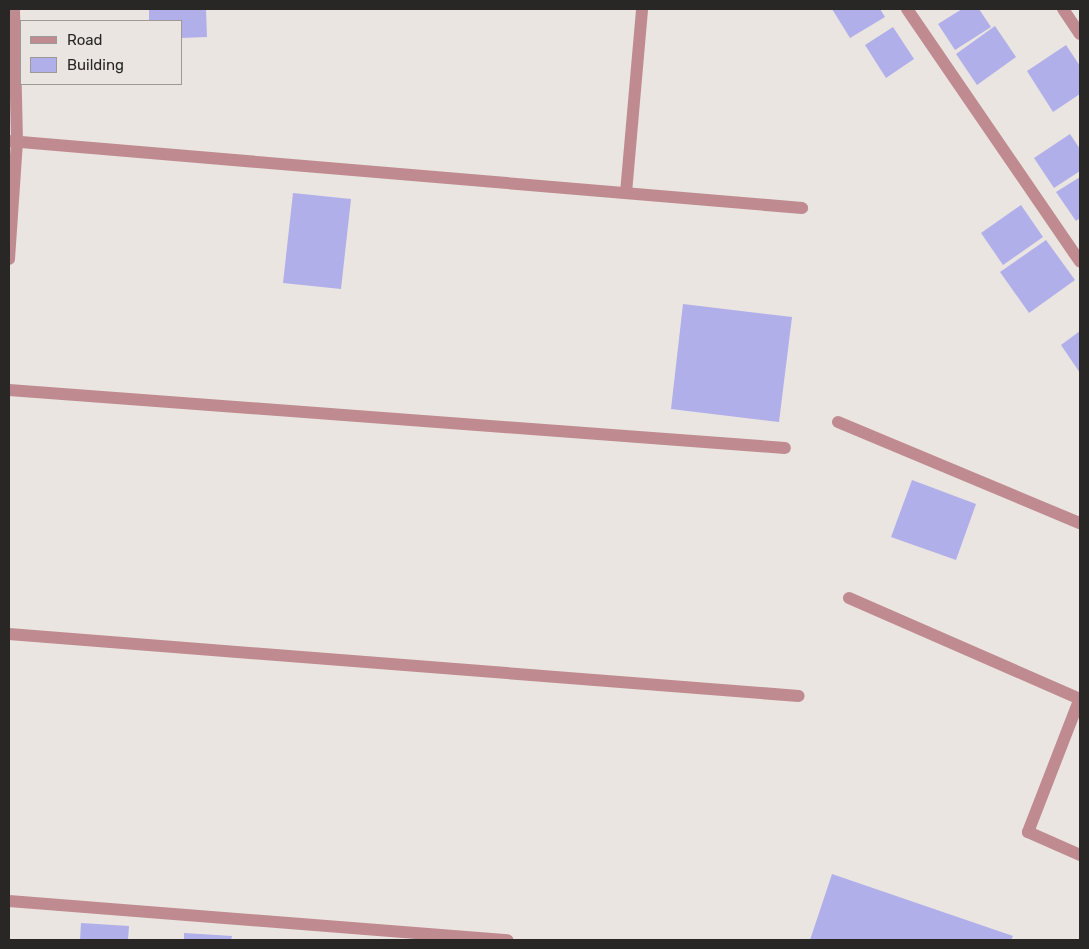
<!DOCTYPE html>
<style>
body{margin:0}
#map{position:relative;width:1089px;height:949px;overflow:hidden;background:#eae5e1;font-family:Rubik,sans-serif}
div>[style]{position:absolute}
.building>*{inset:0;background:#b0afe9}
.minor>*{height:12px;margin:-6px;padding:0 6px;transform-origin:6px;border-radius:6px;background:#bf8b90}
span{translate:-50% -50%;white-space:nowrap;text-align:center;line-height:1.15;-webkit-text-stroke:4px #eae5e1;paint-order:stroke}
.frame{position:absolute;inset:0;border:10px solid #282725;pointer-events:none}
.legend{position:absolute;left:20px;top:20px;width:162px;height:65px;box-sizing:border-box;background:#eae5e1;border:1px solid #9c9996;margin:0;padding:6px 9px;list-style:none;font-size:15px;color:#282725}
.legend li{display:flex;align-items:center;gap:10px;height:25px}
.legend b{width:25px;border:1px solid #9c9996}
</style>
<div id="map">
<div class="building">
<div style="clip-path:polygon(149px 9px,206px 9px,207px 37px,181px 38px,181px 21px,149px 21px)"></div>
<div style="clip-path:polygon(832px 9px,880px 9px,885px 17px,850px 38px)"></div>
<div style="clip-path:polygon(962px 9px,979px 9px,991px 27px,955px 50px,938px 24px)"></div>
<div style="clip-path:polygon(995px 26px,1016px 57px,977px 85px,956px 54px)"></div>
<div style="clip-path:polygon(893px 27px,914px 59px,886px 78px,865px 45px)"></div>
<div style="clip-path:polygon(1066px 45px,1080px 66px,1080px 94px,1053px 112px,1027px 71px)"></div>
<div style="clip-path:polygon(1070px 134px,1080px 149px,1080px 171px,1054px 188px,1034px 158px)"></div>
<div style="clip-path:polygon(1080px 177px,1080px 218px,1076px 221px,1056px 192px)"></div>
<div style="clip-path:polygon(293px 193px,351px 199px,341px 289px,283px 283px)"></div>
<div style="clip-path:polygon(1021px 205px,1043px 237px,1003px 265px,981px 233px)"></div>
<div style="clip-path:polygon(1046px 240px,1075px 280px,1029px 313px,1000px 272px)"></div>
<div style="clip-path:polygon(683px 304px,792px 317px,779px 422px,671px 409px)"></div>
<div style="clip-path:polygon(1080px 331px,1080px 373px,1061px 345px)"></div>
<div style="clip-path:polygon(912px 480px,976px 504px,956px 560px,891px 537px)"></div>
<div style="clip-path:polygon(832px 874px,1013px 936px,1011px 940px,810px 940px)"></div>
<div style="clip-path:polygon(81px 923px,129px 926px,128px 940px,80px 940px)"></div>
<div style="clip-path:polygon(184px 933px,232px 936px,231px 940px,184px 940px)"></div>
</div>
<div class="minor">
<div style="left:907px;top:9px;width:306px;rotate:55.6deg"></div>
<div style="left:1063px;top:9px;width:30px;rotate:56deg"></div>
<div style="left:9px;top:141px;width:796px;rotate:4.83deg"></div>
<div style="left:626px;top:193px;width:185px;rotate:-85deg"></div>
<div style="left:9px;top:259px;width:118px;rotate:-86.1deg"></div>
<div style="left:17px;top:141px;width:132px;rotate:-91.3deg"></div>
<div style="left:9px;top:390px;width:778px;rotate:4.27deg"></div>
<div style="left:838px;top:422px;width:262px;rotate:22.7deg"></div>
<div style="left:849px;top:598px;width:252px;rotate:23.6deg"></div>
<div style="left:9px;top:634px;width:792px;rotate:4.49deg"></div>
<div style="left:1080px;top:698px;width:144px;rotate:111.2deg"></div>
<div style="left:1028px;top:832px;width:57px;rotate:23.9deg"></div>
<div style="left:9px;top:901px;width:500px;rotate:4.5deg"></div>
</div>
<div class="frame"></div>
<ul class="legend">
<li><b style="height:6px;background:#bf8b90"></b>Road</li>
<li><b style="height:14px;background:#b0afe9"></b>Building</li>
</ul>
</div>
